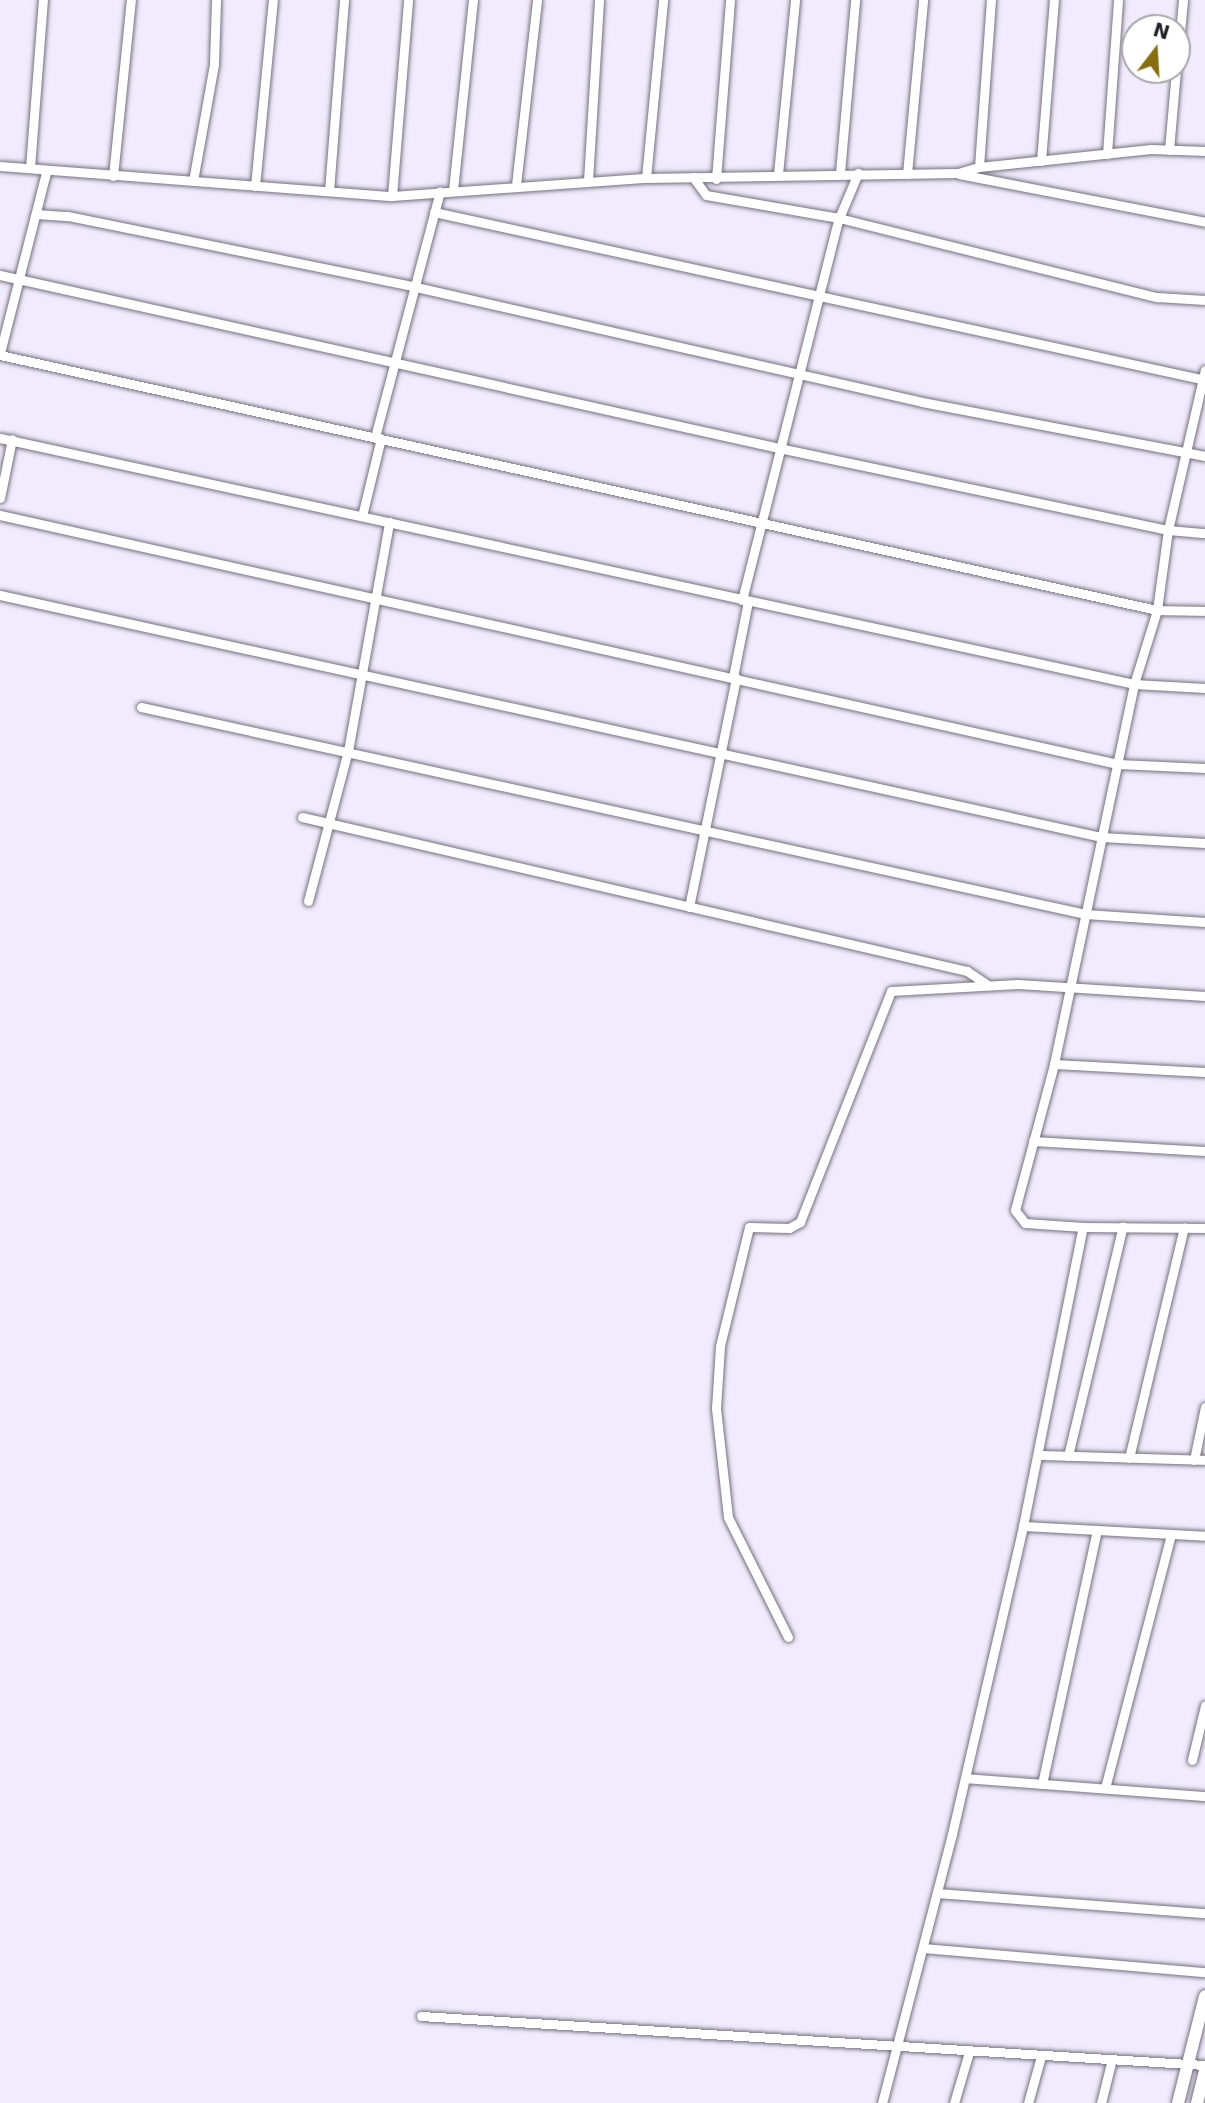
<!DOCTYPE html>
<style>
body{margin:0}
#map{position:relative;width:1205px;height:2103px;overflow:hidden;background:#f1ecfd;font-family:"DejaVu Sans",sans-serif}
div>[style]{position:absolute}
.roads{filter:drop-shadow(0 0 2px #75707f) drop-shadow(0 0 2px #75707f)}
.street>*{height:9px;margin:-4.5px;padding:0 4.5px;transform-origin:4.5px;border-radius:4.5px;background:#fff}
.secondary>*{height:12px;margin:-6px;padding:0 6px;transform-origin:6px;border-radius:6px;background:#fff}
span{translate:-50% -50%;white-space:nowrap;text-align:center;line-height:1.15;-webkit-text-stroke:7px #fff;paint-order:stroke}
.north{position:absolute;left:1121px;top:14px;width:70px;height:70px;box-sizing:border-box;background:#fff;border:2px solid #a8a7a9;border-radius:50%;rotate:17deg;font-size:19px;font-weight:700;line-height:28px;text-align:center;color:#252329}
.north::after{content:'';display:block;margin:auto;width:24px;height:32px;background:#886e0d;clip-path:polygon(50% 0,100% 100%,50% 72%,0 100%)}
</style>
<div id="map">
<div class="roads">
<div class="street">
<div style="left:1177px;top:64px;width:64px;rotate:-84.6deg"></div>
<div style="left:1169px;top:150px;width:80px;rotate:-85deg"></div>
<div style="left:1107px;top:154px;width:154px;rotate:-85.9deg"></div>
<div style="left:1041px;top:161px;width:162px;rotate:-85.4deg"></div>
<div style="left:0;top:166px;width:393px;rotate:4.4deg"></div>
<div style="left:392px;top:196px;width:255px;rotate:-4.1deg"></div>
<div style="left:646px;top:178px;width:312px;rotate:-0.9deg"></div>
<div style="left:958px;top:173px;width:22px;rotate:-16deg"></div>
<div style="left:979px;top:167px;width:173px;rotate:-6deg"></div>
<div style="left:1151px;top:149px;width:54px;rotate:2.1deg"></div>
<div style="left:979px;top:167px;width:167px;rotate:-85.9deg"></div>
<div style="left:30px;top:168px;width:169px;rotate:-85.6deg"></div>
<div style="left:840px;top:173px;width:174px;rotate:-85deg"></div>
<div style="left:778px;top:174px;width:175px;rotate:-84.4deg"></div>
<div style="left:907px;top:174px;width:175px;rotate:-84.7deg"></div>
<div style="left:959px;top:174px;width:251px;rotate:11deg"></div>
<div style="left:113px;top:176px;width:177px;rotate:-84.2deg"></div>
<div style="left:693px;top:177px;width:22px;rotate:54deg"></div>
<div style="left:706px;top:195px;width:135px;rotate:9.8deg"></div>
<div style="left:839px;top:218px;width:328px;rotate:14deg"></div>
<div style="left:1157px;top:297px;width:48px;rotate:3.6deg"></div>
<div style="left:646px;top:178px;width:179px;rotate:-84.5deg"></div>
<div style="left:716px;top:179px;width:180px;rotate:-85.5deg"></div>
<div style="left:193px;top:181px;width:119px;rotate:-79.8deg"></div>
<div style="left:214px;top:64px;width:64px;rotate:-88.2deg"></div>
<div style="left:588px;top:181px;width:181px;rotate:-86.5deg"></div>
<div style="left:516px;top:185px;width:186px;rotate:-83.5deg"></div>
<div style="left:255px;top:186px;width:187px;rotate:-84.5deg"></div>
<div style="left:453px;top:190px;width:191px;rotate:-84deg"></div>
<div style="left:329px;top:191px;width:192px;rotate:-85.5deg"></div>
<div style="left:392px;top:196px;width:197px;rotate:-85.3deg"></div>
<div style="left:434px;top:212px;width:789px;rotate:12.29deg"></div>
<div style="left:36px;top:214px;width:32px;rotate:4deg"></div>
<div style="left:68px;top:216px;width:355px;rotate:11.5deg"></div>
<div style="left:416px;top:287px;width:519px;rotate:12.8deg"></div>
<div style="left:922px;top:402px;width:288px;rotate:10.8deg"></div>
<div style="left:0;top:275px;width:798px;rotate:12.52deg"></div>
<div style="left:779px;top:448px;width:398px;rotate:11.9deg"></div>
<div style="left:1168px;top:530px;width:37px;rotate:5deg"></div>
<div style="left:0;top:353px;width:186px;rotate:-75.7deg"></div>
<div style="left:0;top:355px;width:1185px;rotate:12.43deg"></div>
<div style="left:1157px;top:610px;width:48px;rotate:1.2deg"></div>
<div style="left:375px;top:437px;width:254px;rotate:-75.2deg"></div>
<div style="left:0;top:438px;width:1160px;rotate:12.24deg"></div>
<div style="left:1134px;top:684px;width:71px;rotate:3.2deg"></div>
<div style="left:0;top:498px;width:60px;rotate:-78.5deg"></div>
<div style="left:0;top:515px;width:1145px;rotate:12.56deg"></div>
<div style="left:1118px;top:764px;width:87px;rotate:2.6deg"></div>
<div style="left:362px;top:516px;width:80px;rotate:-76.3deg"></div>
<div style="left:0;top:595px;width:1128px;rotate:12.39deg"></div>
<div style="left:1102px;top:837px;width:103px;rotate:3.3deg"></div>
<div style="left:742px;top:600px;width:394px;rotate:-75.8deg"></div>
<div style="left:839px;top:218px;width:49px;rotate:-67.1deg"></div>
<div style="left:733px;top:677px;width:77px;rotate:-78.8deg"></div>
<div style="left:141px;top:707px;width:967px;rotate:12.36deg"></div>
<div style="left:1086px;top:914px;width:119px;rotate:3.8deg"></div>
<div style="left:302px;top:817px;width:683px;rotate:13.04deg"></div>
<div style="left:967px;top:971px;width:25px;rotate:34deg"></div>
<div style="left:308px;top:901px;width:155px;rotate:-75.1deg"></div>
<div style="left:348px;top:751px;width:233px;rotate:-79.8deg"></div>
<div style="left:689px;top:907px;width:234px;rotate:-78.4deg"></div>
<div style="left:1054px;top:1064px;width:151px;rotate:3deg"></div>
<div style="left:1033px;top:1141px;width:172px;rotate:3.3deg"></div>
<div style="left:1083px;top:1227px;width:58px;rotate:-176.1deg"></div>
<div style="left:1025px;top:1223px;width:16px;rotate:-128deg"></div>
<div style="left:1015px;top:1210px;width:151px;rotate:-75deg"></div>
<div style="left:1054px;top:1064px;width:388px;rotate:-78.1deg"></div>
<div style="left:1134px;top:684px;width:77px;rotate:-72.7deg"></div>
<div style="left:1157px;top:610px;width:81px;rotate:-82.2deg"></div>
<div style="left:1168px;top:530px;width:164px;rotate:-77deg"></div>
<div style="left:1038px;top:1455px;width:167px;rotate:1.7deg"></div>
<div style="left:1068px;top:1456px;width:236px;rotate:-76.6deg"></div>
<div style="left:1129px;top:1458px;width:237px;rotate:-76.6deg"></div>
<div style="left:1194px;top:1460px;width:54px;rotate:-78.3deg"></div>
<div style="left:1023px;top:1526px;width:182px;rotate:3.1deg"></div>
<div style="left:788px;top:1637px;width:134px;rotate:-116.6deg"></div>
<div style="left:728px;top:1517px;width:110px;rotate:-96.3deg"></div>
<div style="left:716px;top:1408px;width:62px;rotate:-86.3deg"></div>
<div style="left:720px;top:1346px;width:122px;rotate:-76.3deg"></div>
<div style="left:749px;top:1227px;width:40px;rotate:1.4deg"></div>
<div style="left:789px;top:1228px;width:13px;rotate:-29deg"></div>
<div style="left:800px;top:1222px;width:248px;rotate:-68.5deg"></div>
<div style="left:891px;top:991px;width:127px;rotate:-3.2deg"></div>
<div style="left:1018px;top:984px;width:187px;rotate:3.7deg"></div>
<div style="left:1192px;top:1760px;width:56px;rotate:-76.5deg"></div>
<div style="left:965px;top:1778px;width:241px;rotate:4.3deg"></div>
<div style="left:1042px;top:1784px;width:260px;rotate:-77.8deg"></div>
<div style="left:1105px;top:1788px;width:262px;rotate:-75.4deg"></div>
<div style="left:937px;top:1893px;width:269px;rotate:4.3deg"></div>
<div style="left:923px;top:1948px;width:283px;rotate:4.9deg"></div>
<div style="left:421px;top:2016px;width:786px;rotate:3.58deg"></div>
<div style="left:882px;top:2103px;width:278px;rotate:-75.4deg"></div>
<div style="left:952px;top:1834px;width:316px;rotate:-77deg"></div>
<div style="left:1023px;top:1526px;width:305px;rotate:-78.7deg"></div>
<div style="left:1083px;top:1227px;width:122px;rotate:0.5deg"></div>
<div style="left:954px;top:2103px;width:53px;rotate:-73.6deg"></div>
<div style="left:1028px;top:2103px;width:49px;rotate:-74.5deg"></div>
<div style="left:1101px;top:2103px;width:45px;rotate:-76deg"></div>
</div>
<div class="secondary">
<div style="left:1178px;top:2103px;width:110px;rotate:-75.8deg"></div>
<div style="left:1197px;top:2103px;width:33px;rotate:-76deg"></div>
</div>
</div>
<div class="north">N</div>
</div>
